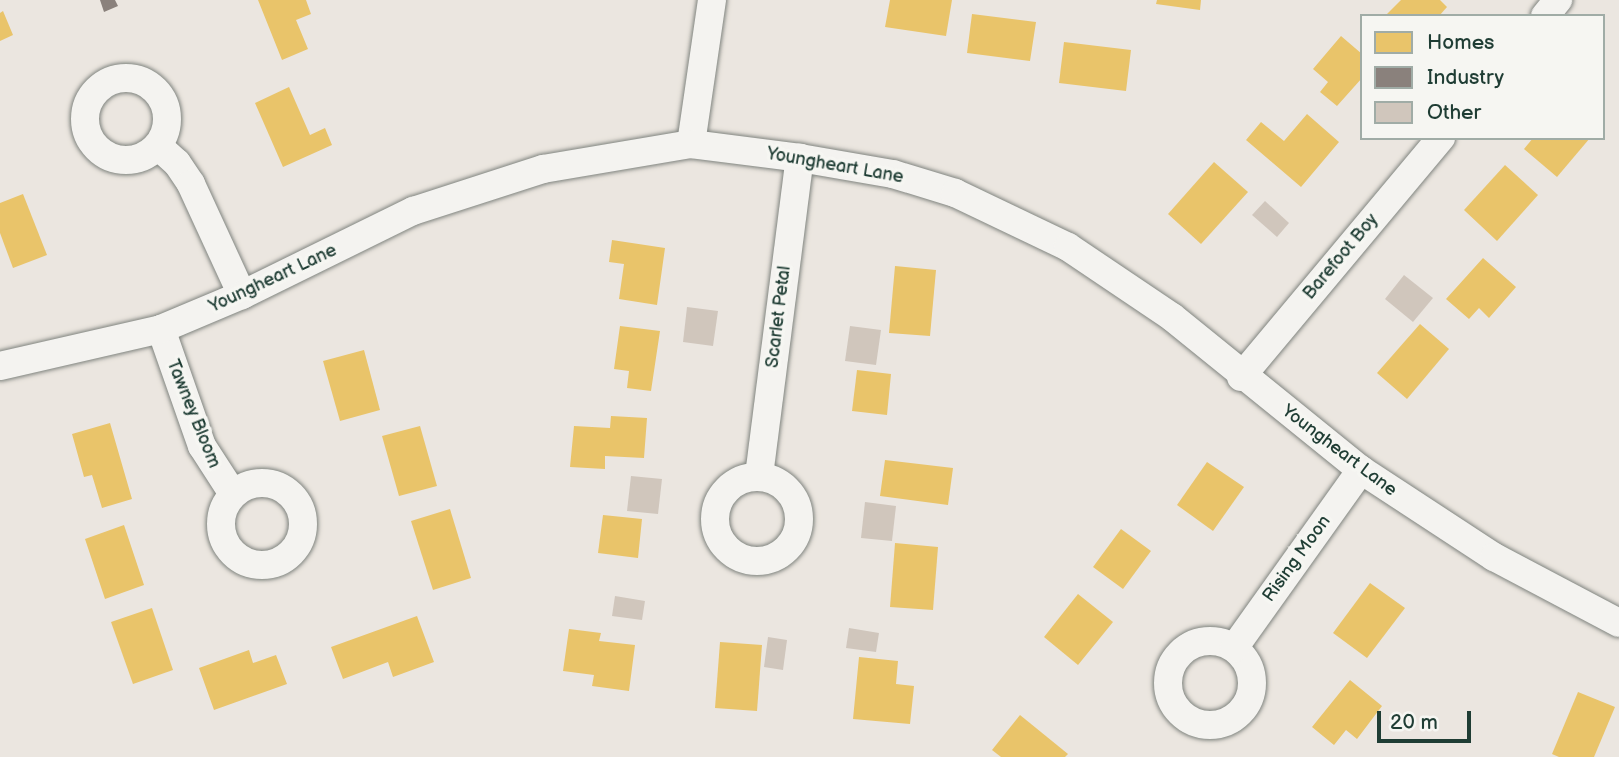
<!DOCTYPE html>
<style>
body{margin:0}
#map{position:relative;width:1619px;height:757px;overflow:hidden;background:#ebe6e0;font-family:"Balsamiq Sans",sans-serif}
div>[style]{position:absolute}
.homes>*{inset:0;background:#e9c46a}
.industry>*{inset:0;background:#8a817c}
.building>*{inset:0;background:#d0c6bc}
.roads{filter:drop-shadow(0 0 2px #80847f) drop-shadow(0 0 2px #80847f)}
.street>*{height:28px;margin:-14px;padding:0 14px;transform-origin:14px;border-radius:14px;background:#f4f3f0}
.street>.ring{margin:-14px;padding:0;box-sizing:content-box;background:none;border:28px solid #f4f3f0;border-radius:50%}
span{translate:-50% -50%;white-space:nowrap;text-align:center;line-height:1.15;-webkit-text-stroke:7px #f6f6f2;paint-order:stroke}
.street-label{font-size:18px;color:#1f3d34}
.legend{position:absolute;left:1360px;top:14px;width:245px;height:126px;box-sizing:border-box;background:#f6f6f2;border:2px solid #a0aca6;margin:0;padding:9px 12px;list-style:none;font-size:21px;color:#1f3d34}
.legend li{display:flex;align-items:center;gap:14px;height:35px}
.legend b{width:35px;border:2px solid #a0aca6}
.scale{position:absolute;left:1377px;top:711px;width:94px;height:32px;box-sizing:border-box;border:4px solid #1f3d34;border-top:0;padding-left:9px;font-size:21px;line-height:24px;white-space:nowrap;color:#1f3d34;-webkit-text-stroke:5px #f6f6f2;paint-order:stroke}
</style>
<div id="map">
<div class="homes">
<div style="clip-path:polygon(258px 0,306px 0,311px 14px,296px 20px,308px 49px,282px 60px)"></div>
<div style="clip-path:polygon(890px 0,952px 0,946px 36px,885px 27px)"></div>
<div style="clip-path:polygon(1157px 0,1201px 0,1200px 10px,1156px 4px)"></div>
<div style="clip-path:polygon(1401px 0,1440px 0,1447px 7px,1439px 16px,1385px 16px)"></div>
<div style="clip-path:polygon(3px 11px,13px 35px,0 41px,0 13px)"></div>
<div style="clip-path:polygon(972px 14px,1036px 22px,1030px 61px,967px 53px)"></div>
<div style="clip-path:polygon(1341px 36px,1362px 54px,1362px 78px,1337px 106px,1320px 92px,1328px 82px,1313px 69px)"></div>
<div style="clip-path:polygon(1064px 42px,1131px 50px,1126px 91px,1059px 83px)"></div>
<div style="clip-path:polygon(289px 87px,310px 135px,325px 128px,332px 145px,283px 167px,255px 103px)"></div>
<div style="clip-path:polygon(1307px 114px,1339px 142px,1301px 187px,1246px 140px,1261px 122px,1284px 141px)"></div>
<div style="clip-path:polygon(1533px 138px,1590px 138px,1557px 177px,1524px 149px)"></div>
<div style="clip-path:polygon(1214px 162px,1248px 192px,1201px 244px,1168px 214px)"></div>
<div style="clip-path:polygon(1505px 165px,1538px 195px,1497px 241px,1464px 210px)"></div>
<div style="clip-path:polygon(23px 194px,47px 255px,13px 268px,0 233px,0 203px)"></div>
<div style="clip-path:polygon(612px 240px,665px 248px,657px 305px,619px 299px,624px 264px,609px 262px)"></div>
<div style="clip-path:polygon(1483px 258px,1516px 287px,1489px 318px,1479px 308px,1469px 319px,1446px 299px)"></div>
<div style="clip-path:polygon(895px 266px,936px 270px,930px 336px,889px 333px)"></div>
<div style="clip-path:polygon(1420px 324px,1449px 349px,1407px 399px,1377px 373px)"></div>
<div style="clip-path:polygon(620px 326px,660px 331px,651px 391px,627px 388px,629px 371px,614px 369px)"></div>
<div style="clip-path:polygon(364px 350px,380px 410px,340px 421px,323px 361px)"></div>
<div style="clip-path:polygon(857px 370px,891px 374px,887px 415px,852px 411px)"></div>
<div style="clip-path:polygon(611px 416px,647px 418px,644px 458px,605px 456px,605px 469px,570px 467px,574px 426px,610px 428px)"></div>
<div style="clip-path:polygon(110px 423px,132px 499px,102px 508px,92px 475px,84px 477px,72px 434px)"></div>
<div style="clip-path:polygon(420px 426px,437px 486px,399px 496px,382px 436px)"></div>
<div style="clip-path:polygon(885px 460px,953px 468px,948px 505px,880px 496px)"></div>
<div style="clip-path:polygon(1207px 462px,1244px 487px,1213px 531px,1177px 505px)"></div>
<div style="clip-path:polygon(450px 509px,471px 578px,433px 590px,411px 521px)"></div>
<div style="clip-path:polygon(603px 515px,642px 519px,638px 558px,598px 553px)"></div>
<div style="clip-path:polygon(124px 525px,144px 585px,105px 599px,85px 539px)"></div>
<div style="clip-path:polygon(1121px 529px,1151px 551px,1123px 589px,1093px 567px)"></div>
<div style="clip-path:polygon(895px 543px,938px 547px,933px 610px,890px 607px)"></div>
<div style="clip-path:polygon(1370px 583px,1405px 608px,1367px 658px,1333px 633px)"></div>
<div style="clip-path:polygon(1078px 594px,1113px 622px,1078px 665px,1044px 637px)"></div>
<div style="clip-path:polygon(152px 608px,173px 670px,133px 684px,111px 622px)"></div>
<div style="clip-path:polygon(417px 616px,434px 662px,393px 677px,388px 662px,343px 679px,331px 647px)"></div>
<div style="clip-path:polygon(569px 629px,601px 633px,599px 641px,635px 645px,629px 691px,592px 686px,594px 675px,563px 671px)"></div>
<div style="clip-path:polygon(720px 642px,762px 645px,757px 711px,715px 708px)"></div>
<div style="clip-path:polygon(249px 650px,253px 663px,276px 655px,287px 684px,214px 710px,199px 668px)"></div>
<div style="clip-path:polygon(859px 657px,898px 661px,896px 684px,914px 686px,910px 724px,853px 719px)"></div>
<div style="clip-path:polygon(1350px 680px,1382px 706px,1357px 739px,1346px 730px,1334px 745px,1312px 727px)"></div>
<div style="clip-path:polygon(1578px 692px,1615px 707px,1594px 757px,1559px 757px,1552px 754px)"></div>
<div style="clip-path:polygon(1020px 715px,1068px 754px,1065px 757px,1001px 757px,992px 750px)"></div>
</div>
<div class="industry">
<div style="clip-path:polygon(100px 0,115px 0,118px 6px,104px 12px)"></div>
</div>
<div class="building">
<div style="clip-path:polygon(1265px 201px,1289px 223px,1277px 237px,1252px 215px)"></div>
<div style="clip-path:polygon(1404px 275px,1433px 298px,1413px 322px,1385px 299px)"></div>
<div style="clip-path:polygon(687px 307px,718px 311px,713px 346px,683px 342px)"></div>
<div style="clip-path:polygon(850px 326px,881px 330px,876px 365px,845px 361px)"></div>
<div style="clip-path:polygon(631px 476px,662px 479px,658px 514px,627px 511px)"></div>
<div style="clip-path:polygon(865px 502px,896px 506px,892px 541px,861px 538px)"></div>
<div style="clip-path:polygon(615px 596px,645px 601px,642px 620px,612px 616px)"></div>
<div style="clip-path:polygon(849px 628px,879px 633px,876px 652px,846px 648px)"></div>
<div style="clip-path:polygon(768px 637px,787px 640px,783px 670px,764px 667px)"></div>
</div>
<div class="roads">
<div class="street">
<div style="left:1545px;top:16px;width:21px;rotate:-51deg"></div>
<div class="ring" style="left:85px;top:78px;width:54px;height:54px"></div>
<div style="left:691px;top:144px;width:146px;rotate:-81.7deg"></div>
<div style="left:158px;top:146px;width:25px;rotate:42deg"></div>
<div style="left:177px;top:163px;width:25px;rotate:56deg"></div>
<div style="left:191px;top:184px;width:122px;rotate:65.3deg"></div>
<div style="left:161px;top:329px;width:124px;rotate:70.7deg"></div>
<div style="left:202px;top:446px;width:57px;rotate:57.1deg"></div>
<div style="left:0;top:366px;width:165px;rotate:-12.9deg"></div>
<div style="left:161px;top:329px;width:88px;rotate:-22.8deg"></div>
<div style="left:242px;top:295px;width:191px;rotate:-26.2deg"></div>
<div style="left:413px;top:211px;width:137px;rotate:-17.9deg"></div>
<div style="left:543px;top:169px;width:150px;rotate:-9.6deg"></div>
<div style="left:691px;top:144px;width:110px;rotate:7.3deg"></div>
<div style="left:800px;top:158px;width:94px;rotate:9.8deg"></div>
<div style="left:893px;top:174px;width:65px;rotate:17deg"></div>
<div style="left:955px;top:193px;width:125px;rotate:25.5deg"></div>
<div style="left:1068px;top:247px;width:125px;rotate:33.9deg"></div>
<div style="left:1172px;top:317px;width:243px;rotate:39deg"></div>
<div style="left:1361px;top:470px;width:159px;rotate:33.2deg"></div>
<div style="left:1494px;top:557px;width:141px;rotate:27.8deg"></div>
<div style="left:1241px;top:377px;width:312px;rotate:-50.1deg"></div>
<div style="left:759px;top:476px;width:321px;rotate:-82.7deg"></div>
<div class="ring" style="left:715px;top:477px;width:56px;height:56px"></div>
<div class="ring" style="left:221px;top:483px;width:54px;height:54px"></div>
<div class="ring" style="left:1168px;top:641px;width:56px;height:56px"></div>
<div style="left:1234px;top:648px;width:219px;rotate:-54.5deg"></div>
</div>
</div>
<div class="street-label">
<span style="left:835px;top:166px;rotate:10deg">Youngheart Lane</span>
<span style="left:1341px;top:257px;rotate:-50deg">Barefoot Boy</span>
<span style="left:273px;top:279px;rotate:-25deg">Youngheart Lane</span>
<span style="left:779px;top:317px;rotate:-83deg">Scarlet Petal</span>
<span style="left:193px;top:414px;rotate:68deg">Tawney Bloom</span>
<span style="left:1339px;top:451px;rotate:37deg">Youngheart Lane</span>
<span style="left:1297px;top:559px;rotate:-54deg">Rising Moon</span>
</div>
<ul class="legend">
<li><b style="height:19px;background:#e9c46a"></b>Homes</li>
<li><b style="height:19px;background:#8a817c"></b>Industry</li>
<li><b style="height:19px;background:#d0c6bc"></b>Other</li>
</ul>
<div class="scale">20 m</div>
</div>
